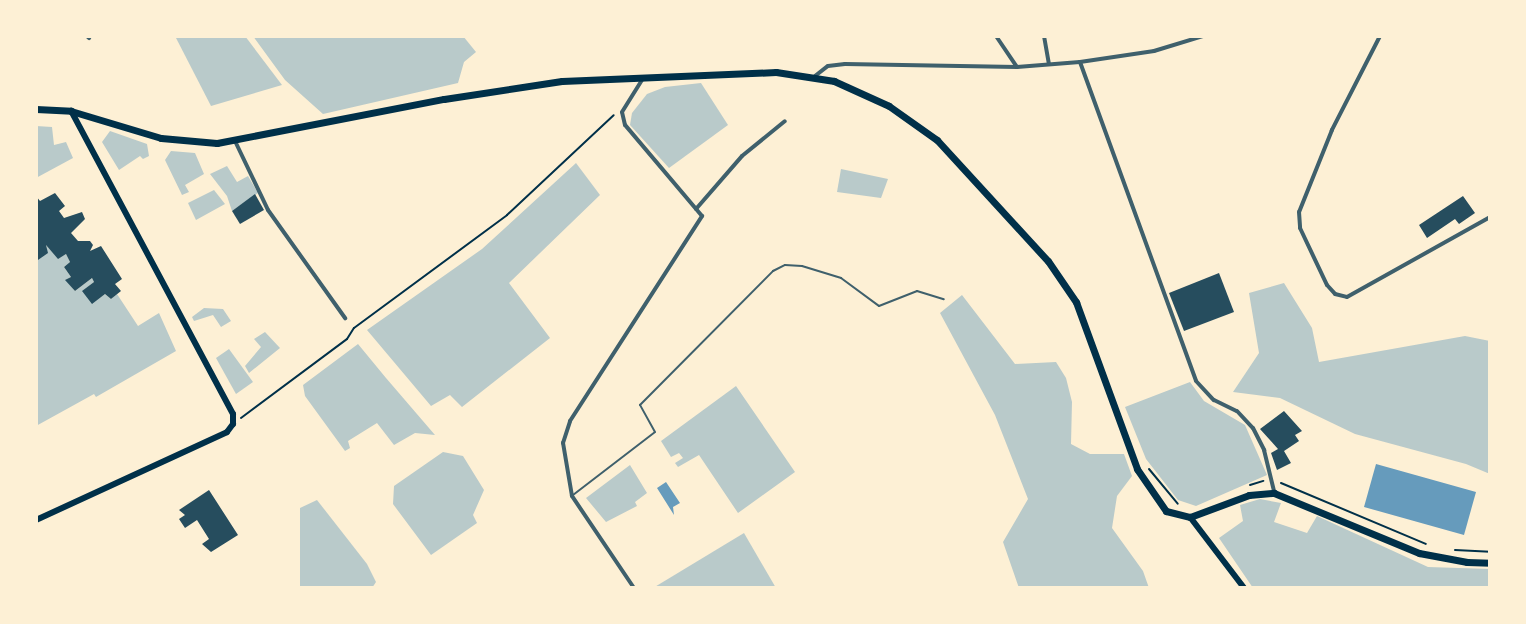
<!DOCTYPE html>
<style>
body{margin:0}
#map{position:relative;width:1526px;height:624px;overflow:hidden;background:#fdf0d5;font-family:Figtree,sans-serif}
div>[style]{position:absolute}
.green>*{inset:0;background:#b9caca}
.water>*{inset:0;background:#669bbc}
.building>*{inset:0;background:#264d5e}
.path>*{height:2px;margin:-1px;padding:0 1px;transform-origin:1px;border-radius:1px;background:#003049}
.service>*{height:2px;margin:-1px;padding:0 1px;transform-origin:1px;border-radius:1px;background:#3f606c}
.minor>*{height:4px;margin:-2px;padding:0 2px;transform-origin:2px;border-radius:2px;background:#3f606c}
.secondary>*{height:6px;margin:-3px;padding:0 3px;transform-origin:3px;border-radius:3px;background:#003049}
.primary>*{height:7px;margin:-3.5px;padding:0 3.5px;transform-origin:3.5px;border-radius:3.5px;background:#003049}
span{translate:-50% -50%;white-space:nowrap;text-align:center;line-height:1.15;-webkit-text-stroke:6px #fdf0d5;paint-order:stroke}
.frame{position:absolute;inset:0;border:38px solid #fdf0d5;pointer-events:none}
</style>
<div id="map">
<div class="green">
<div style="clip-path:polygon(175px 36px,245px 36px,282px 85px,211px 106px)"></div>
<div style="clip-path:polygon(253px 36px,463px 36px,476px 52px,464px 62px,458px 83px,323px 114px,285px 80px)"></div>
<div style="clip-path:polygon(701px 83px,728px 125px,669px 168px,630px 125px,632px 113px,647px 94px,665px 87px)"></div>
<div style="clip-path:polygon(36px 126px,52px 127px,54px 145px,66px 142px,73px 158px,36px 178px)"></div>
<div style="clip-path:polygon(110px 131px,147px 144px,149px 156px,143px 159px,140px 156px,119px 170px,102px 142px)"></div>
<div style="clip-path:polygon(171px 151px,195px 153px,204px 174px,185px 185px,189px 192px,182px 195px,165px 160px)"></div>
<div style="clip-path:polygon(576px 163px,600px 195px,509px 283px,550px 338px,462px 407px,450px 395px,431px 406px,367px 330px,482px 249px)"></div>
<div style="clip-path:polygon(227px 166px,237px 182px,248px 176px,258px 193px,232px 211px,227px 196px,210px 174px)"></div>
<div style="clip-path:polygon(841px 169px,888px 179px,881px 198px,837px 192px)"></div>
<div style="clip-path:polygon(214px 190px,225px 204px,196px 220px,188px 203px)"></div>
<div style="clip-path:polygon(46px 245px,58px 258px,66px 254px,70px 262px,64px 267px,71px 277px,66px 280px,75px 291px,92px 278px,94px 282px,83px 291px,92px 303px,105px 294px,111px 299px,117px 294px,138px 326px,159px 313px,176px 351px,96px 397px,94px 394px,36px 426px,36px 261px,47px 253px)"></div>
<div style="clip-path:polygon(1284px 283px,1312px 328px,1319px 362px,1465px 336px,1490px 341px,1490px 474px,1466px 464px,1355px 434px,1280px 398px,1233px 392px,1259px 353px,1249px 293px)"></div>
<div style="clip-path:polygon(962px 295px,1015px 364px,1056px 362px,1066px 378px,1072px 402px,1071px 444px,1090px 454px,1124px 454px,1132px 476px,1117px 496px,1112px 528px,1143px 571px,1149px 588px,1019px 588px,1003px 542px,1028px 499px,995px 415px,940px 313px)"></div>
<div style="clip-path:polygon(204px 308px,223px 309px,231px 321px,221px 327px,213px 315px,194px 321px,192px 317px)"></div>
<div style="clip-path:polygon(265px 332px,280px 348px,249px 373px,245px 366px,261px 347px,254px 339px)"></div>
<div style="clip-path:polygon(358px 344px,386px 378px,435px 435px,415px 433px,394px 445px,377px 423px,348px 441px,350px 448px,345px 451px,305px 396px,303px 385px)"></div>
<div style="clip-path:polygon(229px 349px,253px 382px,236px 394px,216px 358px)"></div>
<div style="clip-path:polygon(1190px 382px,1204px 401px,1245px 425px,1267px 475px,1196px 506px,1178px 500px,1146px 459px,1125px 407px)"></div>
<div style="clip-path:polygon(736px 386px,795px 472px,738px 513px,699px 455px,678px 467px,675px 463px,683px 458px,679px 453px,671px 457px,661px 441px)"></div>
<div style="clip-path:polygon(443px 452px,463px 456px,484px 490px,473px 515px,477px 523px,431px 555px,393px 504px,394px 486px)"></div>
<div style="clip-path:polygon(630px 465px,647px 493px,635px 502px,637px 506px,606px 522px,586px 498px)"></div>
<div style="clip-path:polygon(1260px 499px,1281px 503px,1274px 522px,1307px 533px,1317px 516px,1428px 567px,1490px 569px,1490px 588px,1253px 588px,1219px 538px,1243px 521px,1240px 505px)"></div>
<div style="clip-path:polygon(317px 500px,367px 564px,376px 582px,372px 588px,300px 588px,300px 508px)"></div>
<div style="clip-path:polygon(744px 533px,776px 588px,653px 588px)"></div>
</div>
<div class="water">
<div style="clip-path:polygon(1376px 464px,1476px 492px,1464px 535px,1364px 507px)"></div>
<div style="clip-path:polygon(666px 482px,680px 503px,673px 507px,674px 515px,657px 488px)"></div>
</div>
<div class="building">
<div style="clip-path:polygon(55px 193px,65px 206px,59px 211px,64px 218px,82px 212px,85px 219px,71px 233px,78px 241px,90px 241px,93px 245px,90px 251px,101px 246px,122px 279px,115px 284px,121px 291px,111px 299px,105px 294px,92px 304px,82px 291px,94px 282px,92px 278px,75px 291px,65px 280px,71px 277px,64px 267px,70px 262px,66px 254px,58px 259px,46px 245px,48px 253px,38px 260px,36px 257px,36px 196px,40px 201px)"></div>
<div style="clip-path:polygon(255px 194px,264px 210px,240px 224px,232px 211px)"></div>
<div style="clip-path:polygon(1463px 196px,1475px 213px,1459px 224px,1455px 219px,1427px 238px,1419px 225px)"></div>
<div style="clip-path:polygon(1219px 273px,1234px 312px,1184px 331px,1169px 293px)"></div>
<div style="clip-path:polygon(1284px 411px,1302px 431px,1295px 435px,1299px 441px,1284px 451px,1291px 463px,1277px 470px,1271px 453px,1278px 449px,1260px 429px)"></div>
<div style="clip-path:polygon(209px 490px,238px 535px,211px 552px,202px 544px,209px 539px,197px 520px,185px 528px,179px 519px,185px 515px,179px 510px)"></div>
</div>
<div class="path">
<div style="left:241px;top:418px;width:132px;rotate:-36.7deg"></div>
<div style="left:347px;top:339px;width:13px;rotate:-58deg"></div>
<div style="left:354px;top:328px;width:190px;rotate:-36.4deg"></div>
<div style="left:507px;top:215px;width:146px;rotate:-43.1deg"></div>
<div style="left:1149px;top:469px;width:45px;rotate:50.4deg"></div>
<div style="left:1281px;top:483px;width:157px;rotate:22.8deg"></div>
<div style="left:1250px;top:485px;width:14px;rotate:-17deg"></div>
<div style="left:1455px;top:550px;width:35px;rotate:3deg"></div>
</div>
<div class="service">
<div style="left:573px;top:495px;width:103px;rotate:-37.5deg"></div>
<div style="left:655px;top:432px;width:31px;rotate:-119deg"></div>
<div style="left:640px;top:405px;width:189px;rotate:-45.2deg"></div>
<div style="left:773px;top:271px;width:13px;rotate:-27deg"></div>
<div style="left:785px;top:265px;width:17px;rotate:3deg"></div>
<div style="left:802px;top:266px;width:41px;rotate:17.1deg"></div>
<div style="left:841px;top:278px;width:47px;rotate:36.4deg"></div>
<div style="left:879px;top:306px;width:41px;rotate:-21.5deg"></div>
<div style="left:917px;top:291px;width:28px;rotate:17deg"></div>
</div>
<div class="minor">
<div style="left:87px;top:36px;width:3px;rotate:45deg"></div>
<div style="left:996px;top:36px;width:37px;rotate:56deg"></div>
<div style="left:1044px;top:36px;width:28px;rotate:80deg"></div>
<div style="left:1380px;top:36px;width:106px;rotate:117.1deg"></div>
<div style="left:1332px;top:130px;width:88px;rotate:111.9deg"></div>
<div style="left:1299px;top:212px;width:16px;rotate:86deg"></div>
<div style="left:1300px;top:228px;width:63px;rotate:64.7deg"></div>
<div style="left:1327px;top:285px;width:12px;rotate:48deg"></div>
<div style="left:1335px;top:294px;width:12px;rotate:14deg"></div>
<div style="left:1347px;top:297px;width:164px;rotate:-29.2deg"></div>
<div style="left:1080px;top:62px;width:339px;rotate:70deg"></div>
<div style="left:1196px;top:381px;width:26px;rotate:47deg"></div>
<div style="left:1214px;top:400px;width:25px;rotate:26deg"></div>
<div style="left:1237px;top:411px;width:23px;rotate:47deg"></div>
<div style="left:1253px;top:428px;width:25px;rotate:63deg"></div>
<div style="left:1264px;top:450px;width:42px;rotate:76.3deg"></div>
<div style="left:815px;top:76px;width:16px;rotate:-38deg"></div>
<div style="left:828px;top:66px;width:17px;rotate:-7deg"></div>
<div style="left:845px;top:64px;width:172px;rotate:1deg"></div>
<div style="left:1017px;top:67px;width:63px;rotate:-4.5deg"></div>
<div style="left:1080px;top:62px;width:75px;rotate:-8.5deg"></div>
<div style="left:1154px;top:51px;width:51px;rotate:-17deg"></div>
<div style="left:235px;top:141px;width:76px;rotate:64.4deg"></div>
<div style="left:268px;top:210px;width:133px;rotate:54.5deg"></div>
<div style="left:696px;top:209px;width:70px;rotate:-49deg"></div>
<div style="left:742px;top:156px;width:55px;rotate:-39.1deg"></div>
<div style="left:634px;top:588px;width:111px;rotate:-124deg"></div>
<div style="left:572px;top:496px;width:54px;rotate:-99.6deg"></div>
<div style="left:563px;top:443px;width:23px;rotate:-72deg"></div>
<div style="left:570px;top:421px;width:244px;rotate:-57.2deg"></div>
<div style="left:702px;top:216px;width:119px;rotate:-130.2deg"></div>
<div style="left:625px;top:125px;width:13px;rotate:-103deg"></div>
<div style="left:622px;top:112px;width:38px;rotate:-58deg"></div>
</div>
<div class="secondary">
<div style="left:1190px;top:517px;width:89px;rotate:52.7deg"></div>
<div style="left:36px;top:520px;width:210px;rotate:-24.7deg"></div>
<div style="left:227px;top:432px;width:10px;rotate:-53deg"></div>
<div style="left:233px;top:424px;width:10px;rotate:-90deg"></div>
<div style="left:233px;top:414px;width:344px;rotate:-118.1deg"></div>
</div>
<div class="primary">
<div style="left:36px;top:109px;width:35px;rotate:3deg"></div>
<div style="left:71px;top:111px;width:94px;rotate:16.7deg"></div>
<div style="left:161px;top:138px;width:56px;rotate:5.1deg"></div>
<div style="left:217px;top:143px;width:231px;rotate:-11deg"></div>
<div style="left:444px;top:99px;width:119px;rotate:-8.7deg"></div>
<div style="left:562px;top:81px;width:214px;rotate:-2.4deg"></div>
<div style="left:776px;top:72px;width:59px;rotate:8.8deg"></div>
<div style="left:834px;top:81px;width:60px;rotate:24.4deg"></div>
<div style="left:889px;top:106px;width:59px;rotate:35.3deg"></div>
<div style="left:937px;top:140px;width:164px;rotate:47.5deg"></div>
<div style="left:1048px;top:261px;width:50px;rotate:55.7deg"></div>
<div style="left:1076px;top:302px;width:178px;rotate:69.9deg"></div>
<div style="left:1137px;top:469px;width:51px;rotate:55.4deg"></div>
<div style="left:1166px;top:511px;width:25px;rotate:14deg"></div>
<div style="left:1190px;top:517px;width:63px;rotate:-20.4deg"></div>
<div style="left:1249px;top:495px;width:25px;rotate:-5deg"></div>
<div style="left:1274px;top:493px;width:157px;rotate:22.5deg"></div>
<div style="left:1419px;top:553px;width:49px;rotate:10.6deg"></div>
<div style="left:1467px;top:562px;width:23px;rotate:2deg"></div>
</div>
<div class="frame"></div>
</div>
